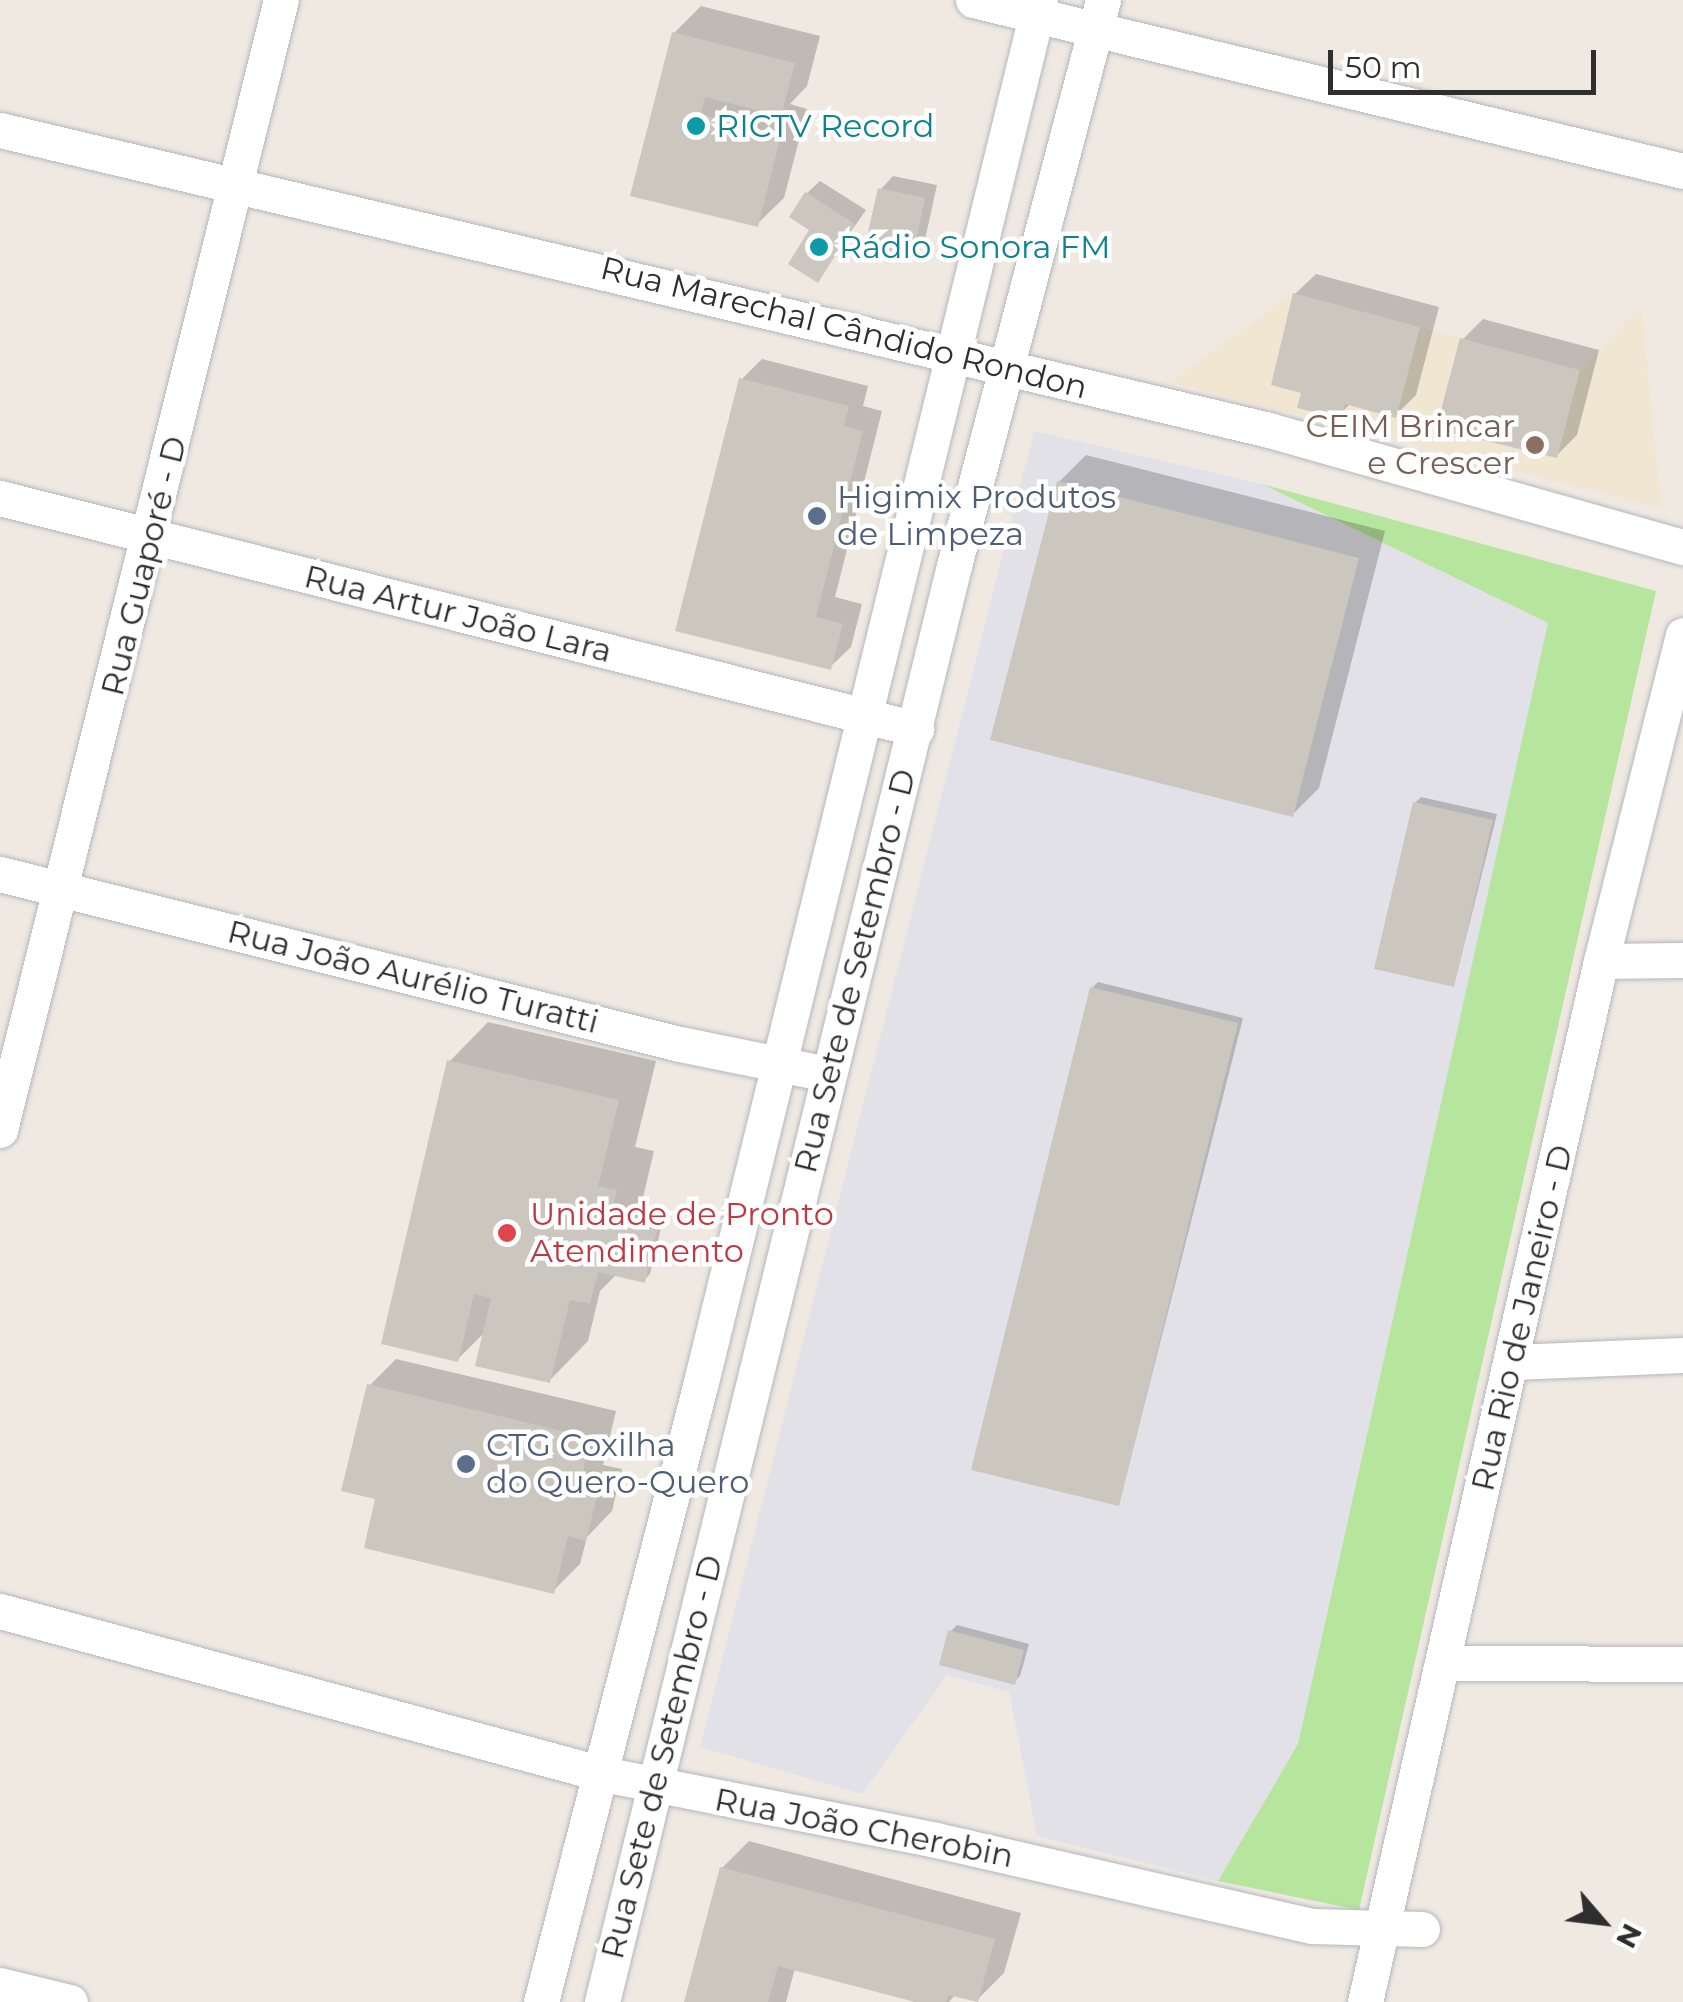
<!DOCTYPE html>
<meta charset="utf-8">
<style>
body{margin:0}
#map{position:relative;width:1683px;height:2002px;overflow:hidden;background:#efe9e1;font-family:Montserrat,sans-serif}
div>[style]{position:absolute}
.industrial>*{inset:0;background:#e3e1e8}
.education>*{inset:0;background:#f0e6d1}
.green>*{inset:0;background:#b6e59e}
.shadow>*{inset:0;background:#0003}
.building>*{inset:0;background:#cbc7bf}
.roads{filter:drop-shadow(0 0 2px #b4b7c1) drop-shadow(0 0 2px #b4b7c1)}
.minor>*{height:35px;margin:-17.5px;padding:0 17.5px;transform-origin:17.5px;border-radius:17.5px;background:#fff}
.dots>*{width:28px;height:28px;translate:-50% -50%;box-sizing:border-box;border:5px solid #fff;border-radius:50%}
span{translate:-50% -50%;white-space:nowrap;text-align:center;line-height:1.15;-webkit-text-stroke:9px #fff;paint-order:stroke}
.culture-label{font-size:32px;color:#0d838f}
.left{translate:0 -50%;text-align:left}
.street-label{font-size:32px;color:#2e2e2e}
.education-label{font-size:32px;color:#785e54}
.right{translate:-100% -50%;text-align:right}
.service-label{font-size:32px;color:#4e5e75}
.health-label{font-size:32px;color:#be3a42}
.north{position:absolute;left:1553px;top:1872px;width:100px;height:100px;-webkit-text-stroke:8px #fff;paint-order:stroke;rotate:118deg;font-size:28px;font-weight:700;line-height:40px;text-align:center;color:#2e2e2e}
.north::after{content:'';display:block;margin:auto;width:35px;height:45px;background:#2e2e2e;clip-path:polygon(50% 0,100% 100%,50% 72%,0 100%)}
.scale{position:absolute;left:1328px;top:50px;width:268px;height:45px;box-sizing:border-box;border:5px solid #2e2e2e;border-top:0;padding-left:12px;font-size:30px;line-height:35px;white-space:nowrap;color:#2e2e2e;-webkit-text-stroke:8px #fff;paint-order:stroke}
</style>
<div id="map">
<div class="industrial">
<div style="clip-path:polygon(1034px 431px,1262px 484px,1548px 623px,1298px 1744px,1218px 1881px,1037px 1836px,1009px 1692px,947px 1675px,862px 1794px,700px 1747px)"></div>
</div>
<div class="education">
<div style="clip-path:polygon(1293px 293px,1580px 370px,1641px 306px,1661px 508px,1170px 382px)"></div>
</div>
<div class="green">
<div style="clip-path:polygon(1262px 484px,1656px 591px,1359px 1910px,1218px 1881px,1298px 1744px,1548px 623px)"></div>
</div>
<div class="shadow">
<div style="clip-path:polygon(701px 6px,820px 36px,807px 86px,790px 104px,807px 109px,784px 198px,757px 224px,633px 194px,674px 33px)"></div>
<div style="clip-path:polygon(893px 176px,937px 185px,924px 244px,911px 257px,880px 190px)"></div>
<div style="clip-path:polygon(820px 181px,866px 210px,817px 280px,806px 194px)"></div>
<div style="clip-path:polygon(1316px 274px,1439px 307px,1416px 395px,1395px 416px,1351px 403px,1339px 415px,1295px 294px)"></div>
<div style="clip-path:polygon(1483px 319px,1599px 350px,1577px 435px,1557px 455px,1463px 339px)"></div>
<div style="clip-path:polygon(762px 359px,868px 386px,863px 406px,882px 411px,835px 597px,862px 604px,851px 647px,830px 667px,741px 380px)"></div>
<div style="clip-path:polygon(1086px 455px,1385px 531px,1319px 788px,1292px 815px,1059px 482px)"></div>
<div style="clip-path:polygon(1421px 797px,1497px 814px,1454px 985px,1415px 803px)"></div>
<div style="clip-path:polygon(1098px 982px,1243px 1018px,1119px 1504px,1092px 988px)"></div>
<div style="clip-path:polygon(488px 1022px,656px 1061px,635px 1147px,654px 1151px,638px 1219px,662px 1224px,650px 1274px,644px 1280px,617px 1274px,600px 1291px,588px 1341px,550px 1380px,486px 1331px,458px 1359px,450px 1061px)"></div>
<div style="clip-path:polygon(396px 1359px,616px 1411px,603px 1465px,622px 1469px,612px 1511px,587px 1537px,580px 1564px,553px 1591px,378px 1497px,369px 1386px)"></div>
<div style="clip-path:polygon(957px 1625px,1029px 1644px,1020px 1676px,1014px 1682px,951px 1631px)"></div>
<div style="clip-path:polygon(749px 1841px,1021px 1913px,1004px 1973px,977px 2000px,956px 1994px,949px 2002px,925px 2002px,795px 1968px,786px 2002px,686px 2002px,722px 1868px)"></div>
</div>
<div class="building">
<div style="clip-path:polygon(672px 32px,795px 63px,781px 116px,705px 97px,701px 115px,781px 135px,758px 227px,630px 196px)"></div>
<div style="clip-path:polygon(878px 188px,925px 198px,912px 260px,864px 250px)"></div>
<div style="clip-path:polygon(805px 192px,855px 224px,818px 283px,788px 264px,809px 230px,789px 217px)"></div>
<div style="clip-path:polygon(1293px 293px,1420px 327px,1396px 418px,1345px 404px,1340px 418px,1297px 408px,1301px 393px,1271px 385px)"></div>
<div style="clip-path:polygon(1460px 338px,1580px 370px,1557px 458px,1436px 429px)"></div>
<div style="clip-path:polygon(739px 378px,849px 406px,844px 426px,863px 431px,816px 617px,843px 624px,831px 670px,675px 631px)"></div>
<div style="clip-path:polygon(1057px 481px,1359px 558px,1293px 817px,990px 740px)"></div>
<div style="clip-path:polygon(1413px 802px,1493px 820px,1454px 987px,1374px 969px)"></div>
<div style="clip-path:polygon(1090px 987px,1238px 1023px,1119px 1506px,971px 1470px)"></div>
<div style="clip-path:polygon(447px 1060px,619px 1100px,598px 1186px,617px 1190px,610px 1219px,657px 1230px,645px 1283px,598px 1272px,590px 1304px,570px 1300px,550px 1383px,475px 1366px,491px 1298px,474px 1294px,458px 1362px,381px 1344px)"></div>
<div style="clip-path:polygon(367px 1384px,591px 1438px,578px 1492px,597px 1496px,586px 1541px,568px 1536px,554px 1594px,364px 1548px,375px 1499px,341px 1491px)"></div>
<div style="clip-path:polygon(948px 1630px,1024px 1650px,1015px 1685px,939px 1665px)"></div>
<div style="clip-path:polygon(720px 1867px,995px 1939px,978px 2002px,948px 1995px,946px 2002px,915px 2002px,778px 1966px,768px 2002px,684px 2002px)"></div>
</div>
<div class="roads">
<div class="minor">
<div style="left:973px;top:0;width:730px;rotate:13.54deg"></div>
<div style="left:0;top:130px;width:1304px;rotate:13.3deg"></div>
<div style="left:1269px;top:430px;width:430px;rotate:15.8deg"></div>
<div style="left:0;top:498px;width:945px;rotate:14.15deg"></div>
<div style="left:0;top:874px;width:701px;rotate:14.04deg"></div>
<div style="left:680px;top:1044px;width:151px;rotate:11.5deg"></div>
<div style="left:1601px;top:961px;width:82px;rotate:-0.7deg"></div>
<div style="left:0;top:1130px;width:1164px;rotate:-76.04deg"></div>
<div style="left:1513px;top:1362px;width:170px;rotate:-2.4deg"></div>
<div style="left:0;top:1611px;width:625px;rotate:15.13deg"></div>
<div style="left:603px;top:1774px;width:339px;rotate:11.2deg"></div>
<div style="left:936px;top:1840px;width:386px;rotate:12.9deg"></div>
<div style="left:1312px;top:1926px;width:110px;rotate:1.6deg"></div>
<div style="left:1444px;top:1663px;width:239px;rotate:0.2deg"></div>
<div style="left:0;top:1985px;width:72px;rotate:13.7deg"></div>
<div style="left:541px;top:2002px;width:636px;rotate:-75.53deg"></div>
<div style="left:700px;top:1386px;width:1427px;rotate:-76.22deg"></div>
<div style="left:602px;top:2002px;width:1479px;rotate:-76.23deg"></div>
<div style="left:954px;top:566px;width:585px;rotate:-75.25deg"></div>
<div style="left:1365px;top:2002px;width:1067px;rotate:-77.23deg"></div>
<div style="left:1601px;top:961px;width:336px;rotate:-75.9deg"></div>
</div>
</div>
<div class="dots">
<div style="left:696px;top:126px;background:#0f9aa8"></div>
<div style="left:819px;top:247px;background:#0f9aa8"></div>
<div style="left:1535px;top:445px;background:#8d6e63"></div>
<div style="left:817px;top:516px;background:#5c6f8a"></div>
<div style="left:507px;top:1233px;background:#e0444e"></div>
<div style="left:466px;top:1464px;background:#5c6f8a"></div>
</div>
<div class="culture-label">
<span class="left" style="left:716px;top:126px">RICTV Record</span>
<span class="left" style="left:839px;top:247px">Rádio Sonora FM</span>
</div>
<div class="street-label">
<span style="left:844px;top:328px;rotate:14deg">Rua Marechal Cândido Rondon</span>
<span style="left:144px;top:566px;rotate:-76deg">Rua Guaporé - D</span>
<span style="left:458px;top:614px;rotate:14deg">Rua Artur João Lara</span>
<span style="left:855px;top:971px;rotate:-76deg">Rua Sete de Setembro - D</span>
<span style="left:413px;top:977px;rotate:14deg">Rua João Aurélio Turatti</span>
<span style="left:1522px;top:1318px;rotate:-77deg">Rua Rio de Janeiro - D</span>
<span style="left:662px;top:1757px;rotate:-76deg">Rua Sete de Setembro - D</span>
<span style="left:864px;top:1828px;rotate:11deg">Rua João Cherobin</span>
</div>
<div class="education-label">
<span class="right" style="left:1515px;top:445px">CEIM Brincar<br>e Crescer</span>
</div>
<div class="service-label">
<span class="left" style="left:837px;top:516px">Higimix Produtos<br>de Limpeza</span>
<span class="left" style="left:486px;top:1464px">CTG Coxilha<br>do Quero-Quero</span>
</div>
<div class="health-label">
<span class="left" style="left:530px;top:1233px">Unidade de Pronto<br>Atendimento</span>
</div>
<div class="north">N</div>
<div class="scale">50 m</div>
</div>
